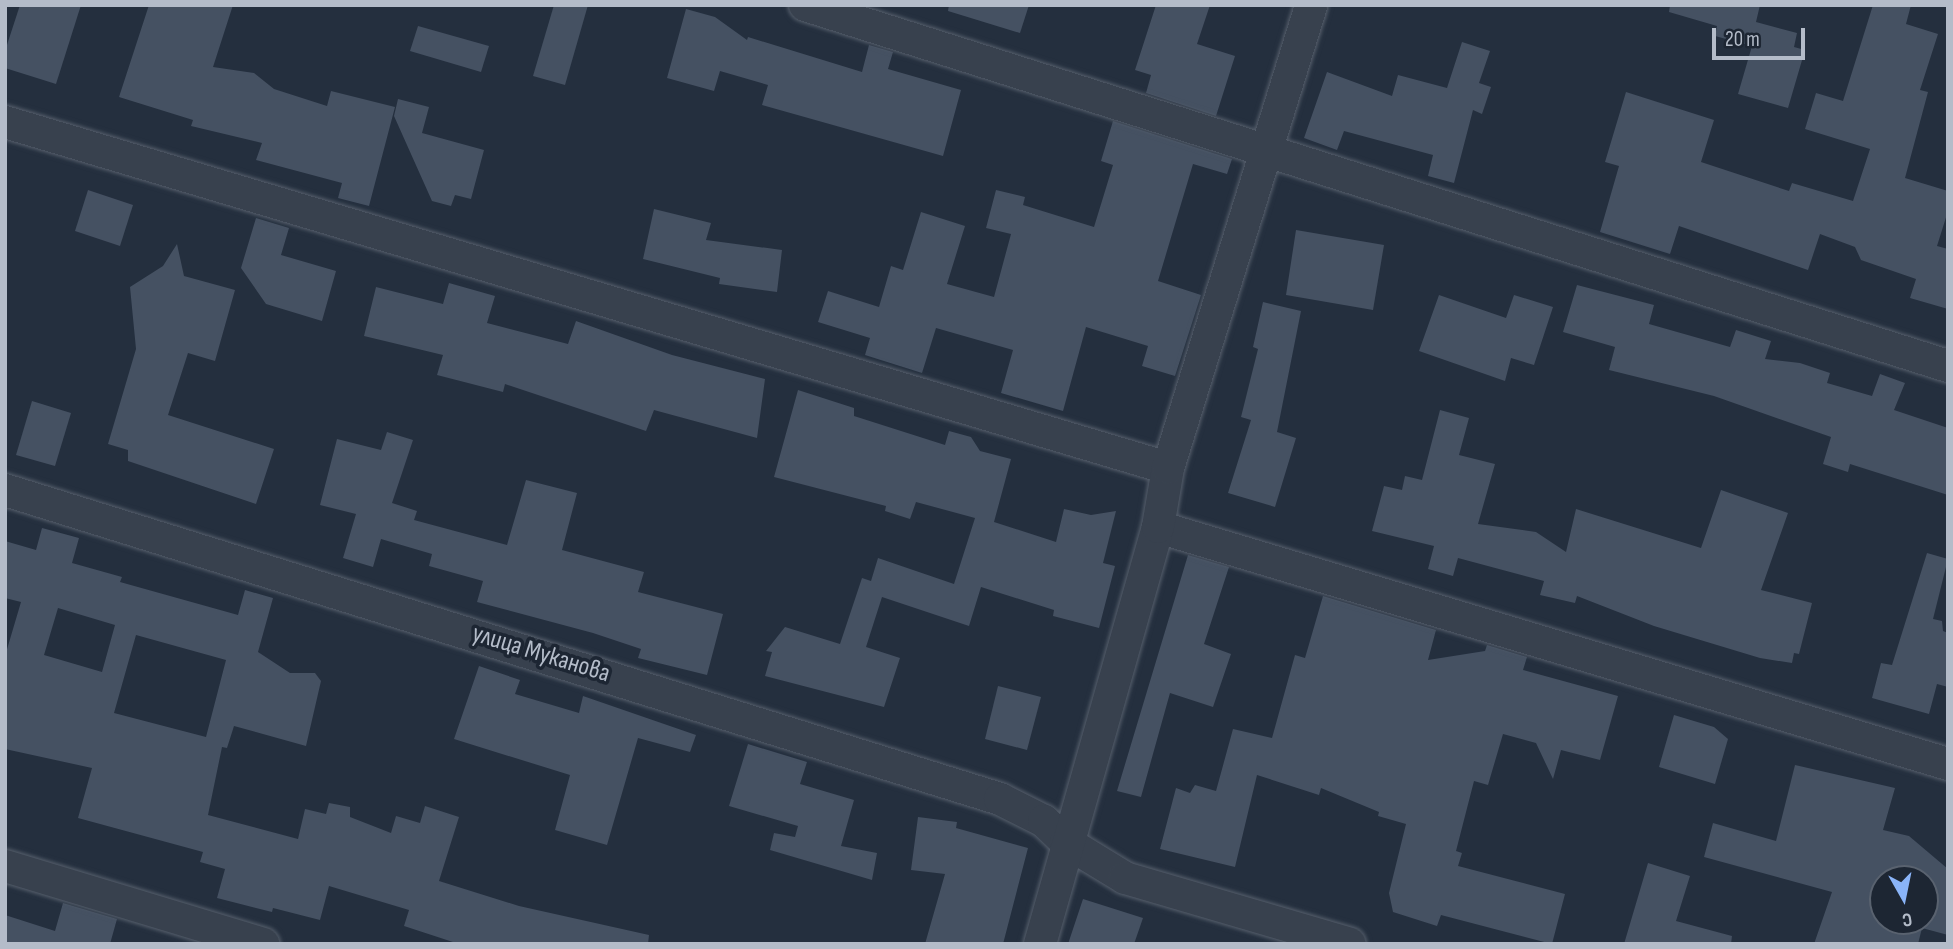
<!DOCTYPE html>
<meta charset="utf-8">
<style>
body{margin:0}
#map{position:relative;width:1953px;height:949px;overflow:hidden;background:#242f3e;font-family:"Sofia Sans Condensed",sans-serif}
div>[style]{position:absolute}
.building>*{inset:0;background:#455162}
.roads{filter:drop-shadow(0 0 2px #565f6c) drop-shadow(0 0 2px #565f6c)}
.street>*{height:32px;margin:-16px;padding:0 16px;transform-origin:16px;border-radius:16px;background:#38414e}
span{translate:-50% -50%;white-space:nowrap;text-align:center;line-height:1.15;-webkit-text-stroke:7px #1d2633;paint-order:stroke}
.street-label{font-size:26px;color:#b4bcc9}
.frame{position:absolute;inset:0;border:7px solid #b4bcc9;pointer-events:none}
.north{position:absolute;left:1869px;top:865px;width:70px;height:70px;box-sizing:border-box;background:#1d2633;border:2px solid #59626f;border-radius:50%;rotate:171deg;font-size:19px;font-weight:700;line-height:28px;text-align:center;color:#b4bcc9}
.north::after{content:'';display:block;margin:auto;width:24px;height:32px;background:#8ab4f8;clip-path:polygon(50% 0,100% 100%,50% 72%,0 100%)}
.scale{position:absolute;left:1712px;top:28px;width:93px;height:32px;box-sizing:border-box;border:4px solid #b4bcc9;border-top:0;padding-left:9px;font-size:21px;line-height:24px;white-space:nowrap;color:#b4bcc9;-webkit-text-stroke:5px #1d2633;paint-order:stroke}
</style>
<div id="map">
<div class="building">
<div style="clip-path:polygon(20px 5px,81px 5px,56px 84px,5px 68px,5px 51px)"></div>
<div style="clip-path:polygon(149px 5px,233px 5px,213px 67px,254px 73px,274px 89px,327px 106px,331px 91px,395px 107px,369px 206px,338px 198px,342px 183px,256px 160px,262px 143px,191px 126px,193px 120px,119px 97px)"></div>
<div style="clip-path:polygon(554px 5px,588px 5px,565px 85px,533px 76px)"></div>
<div style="clip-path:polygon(949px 5px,1029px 5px,1020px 33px,948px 11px)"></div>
<div style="clip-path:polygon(1156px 5px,1210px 5px,1197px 44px,1235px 56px,1216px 116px,1146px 93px,1151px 75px,1135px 70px)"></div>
<div style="clip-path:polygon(1670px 5px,1760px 5px,1756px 22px,1797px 33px,1794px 47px,1805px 50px,1788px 108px,1738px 94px,1752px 46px,1715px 36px,1717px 26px,1669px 12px)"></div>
<div style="clip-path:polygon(1873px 5px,1911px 5px,1906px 24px,1938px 34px,1920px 90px,1928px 92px,1905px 178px,1948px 191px,1948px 211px,1937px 246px,1948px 249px,1948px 309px,1910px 298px,1916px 279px,1861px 260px,1855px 247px,1820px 234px,1808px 270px,1679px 226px,1670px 254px,1600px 232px,1619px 166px,1605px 162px,1626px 92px,1714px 120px,1701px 162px,1789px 191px,1792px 183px,1853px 201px,1870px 149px,1805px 129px,1816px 93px,1843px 101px)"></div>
<div style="clip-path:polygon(686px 9px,715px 17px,747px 40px,748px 37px,862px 72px,869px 45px,893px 52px,888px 69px,961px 90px,943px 156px,762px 105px,768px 85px,720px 71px,714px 91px,667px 78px)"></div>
<div style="clip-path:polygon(418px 26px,489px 46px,481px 72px,410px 51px)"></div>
<div style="clip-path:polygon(1462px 42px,1490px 51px,1479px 83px,1491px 87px,1482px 114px,1473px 110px,1454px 183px,1428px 176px,1433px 155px,1344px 131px,1337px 150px,1304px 138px,1327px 72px,1392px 96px,1398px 75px,1447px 88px)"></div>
<div style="clip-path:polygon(398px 99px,429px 107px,422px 133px,484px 150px,471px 199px,455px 195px,451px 206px,432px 201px,394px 116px)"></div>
<div style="clip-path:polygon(1113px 121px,1232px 159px,1227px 174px,1193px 164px,1158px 281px,1201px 295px,1175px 376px,1142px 366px,1148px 346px,1086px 327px,1063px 411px,1001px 393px,1013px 350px,936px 328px,922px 373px,865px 355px,870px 338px,818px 322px,828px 291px,879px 307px,891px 266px,903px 270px,921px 212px,965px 226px,947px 284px,994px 297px,1011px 234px,986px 228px,996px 190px,1025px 197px,1023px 205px,1094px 227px,1113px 165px,1101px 161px)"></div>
<div style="clip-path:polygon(88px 190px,133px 205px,120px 246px,75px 231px)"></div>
<div style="clip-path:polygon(654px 209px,711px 223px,706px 240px,782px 250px,777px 292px,719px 284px,720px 278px,643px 259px)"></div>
<div style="clip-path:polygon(256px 218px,289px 228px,281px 255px,336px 271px,322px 321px,266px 304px,241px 268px)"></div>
<div style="clip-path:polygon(1296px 230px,1384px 245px,1373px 310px,1286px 295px)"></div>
<div style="clip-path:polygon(177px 244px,184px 276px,235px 290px,215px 361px,188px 353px,168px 415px,274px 449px,256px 504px,128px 461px,128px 450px,108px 444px,136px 349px,130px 287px,163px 266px)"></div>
<div style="clip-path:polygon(449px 283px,495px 296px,487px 323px,568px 344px,576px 321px,672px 355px,765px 379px,757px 438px,654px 410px,646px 431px,505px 384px,503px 392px,437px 375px,443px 355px,364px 336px,376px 287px,443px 304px)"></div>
<div style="clip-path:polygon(1577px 285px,1654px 305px,1649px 324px,1730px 347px,1736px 330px,1771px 341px,1765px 359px,1800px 363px,1830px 373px,1827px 383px,1872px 396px,1880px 374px,1905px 383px,1894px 410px,1948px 428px,1948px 495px,1850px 464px,1848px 472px,1823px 464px,1831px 437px,1714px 396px,1609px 370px,1615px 347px,1563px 332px)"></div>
<div style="clip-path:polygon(1439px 295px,1506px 318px,1514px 295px,1553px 307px,1534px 365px,1511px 358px,1505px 381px,1419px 351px)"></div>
<div style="clip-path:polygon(1263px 302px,1301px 311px,1277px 432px,1296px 438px,1275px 507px,1228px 493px,1251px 420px,1241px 417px,1258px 349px,1253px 347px)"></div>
<div style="clip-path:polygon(798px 390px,854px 408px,854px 416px,945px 445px,949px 431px,971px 437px,980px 451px,1011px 459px,994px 522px,1056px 542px,1064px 509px,1091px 515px,1116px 511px,1103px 563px,1115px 566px,1099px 628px,1053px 616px,1054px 610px,981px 587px,969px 626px,882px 597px,866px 647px,900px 658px,884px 707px,765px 676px,772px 652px,766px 651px,785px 627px,840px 644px,862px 578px,871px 581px,878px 558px,954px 584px,975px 518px,916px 502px,910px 519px,885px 511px,886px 506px,774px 477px)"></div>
<div style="clip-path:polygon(32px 401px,71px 413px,55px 466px,16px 455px)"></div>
<div style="clip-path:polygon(1440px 410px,1469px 418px,1459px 455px,1495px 464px,1478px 524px,1536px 532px,1566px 552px,1576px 509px,1701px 548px,1721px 490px,1788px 513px,1761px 590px,1812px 603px,1799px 654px,1794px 653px,1792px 663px,1760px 658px,1654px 626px,1577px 596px,1575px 603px,1540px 595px,1544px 581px,1458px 558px,1453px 576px,1428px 569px,1434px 546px,1372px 531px,1384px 486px,1402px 490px,1405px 476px,1422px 480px)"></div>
<div style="clip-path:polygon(387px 432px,413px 440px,392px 503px,417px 511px,414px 520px,507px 545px,526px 480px,577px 493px,562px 550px,644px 572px,638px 592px,723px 614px,707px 675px,638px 658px,641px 649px,593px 633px,477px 602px,483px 581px,429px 566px,432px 554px,381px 539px,373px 567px,343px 558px,356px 514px,320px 505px,337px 439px,381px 450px)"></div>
<div style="clip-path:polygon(evenodd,42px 528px,79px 538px,72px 563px,122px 577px,120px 582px,238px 615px,245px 590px,273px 598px,258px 652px,290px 673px,315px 673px,321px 681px,306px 746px,234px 726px,227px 748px,222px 747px,208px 815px,298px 839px,305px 809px,326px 814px,329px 803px,350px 807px,350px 817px,391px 833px,396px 816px,420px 823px,425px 806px,459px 817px,439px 881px,519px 906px,649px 935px,648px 944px,459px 944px,404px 926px,409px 910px,329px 886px,320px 920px,273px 908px,272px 912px,217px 898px,225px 869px,200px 862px,203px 852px,78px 818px,92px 768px,5px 749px,5px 656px,21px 602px,5px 598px,5px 541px,36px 550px,42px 528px,58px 608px,115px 625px,102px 672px,44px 655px,58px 608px,42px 528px,136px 635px,226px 660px,206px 737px,114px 713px,136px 635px)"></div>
<div style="clip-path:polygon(1927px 553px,1948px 559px,1933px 619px,1942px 621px,1943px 631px,1948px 633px,1948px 687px,1937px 684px,1929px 714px,1872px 698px,1881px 663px,1892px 665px)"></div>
<div style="clip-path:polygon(1188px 555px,1229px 567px,1204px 644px,1231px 654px,1213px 707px,1170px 693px,1141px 797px,1117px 791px)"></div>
<div style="clip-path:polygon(1323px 596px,1436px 630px,1428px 660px,1485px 651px,1487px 645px,1527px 657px,1523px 670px,1618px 696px,1600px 760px,1561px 750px,1553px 779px,1536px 743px,1503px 734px,1488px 785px,1474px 781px,1456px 851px,1462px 853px,1458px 866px,1565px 894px,1552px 944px,1441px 915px,1437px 926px,1393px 912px,1389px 893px,1406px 824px,1378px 816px,1379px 812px,1321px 788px,1319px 795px,1257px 775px,1235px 867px,1160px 849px,1176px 788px,1190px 793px,1195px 785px,1216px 791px,1233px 729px,1272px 738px,1295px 655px,1305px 658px)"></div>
<div style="clip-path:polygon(479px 666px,520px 680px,515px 694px,579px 713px,583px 696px,696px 735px,690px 752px,638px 738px,607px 845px,555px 830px,570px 775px,454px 739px)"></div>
<div style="clip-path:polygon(998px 686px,1041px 697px,1027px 750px,985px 739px)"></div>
<div style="clip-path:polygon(1674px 715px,1714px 727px,1728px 739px,1715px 784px,1659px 767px)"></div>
<div style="clip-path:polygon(748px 744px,807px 762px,800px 784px,854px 800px,841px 846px,877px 853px,872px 880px,770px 850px,774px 833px,795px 837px,798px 826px,729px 806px)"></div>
<div style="clip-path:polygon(evenodd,1795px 765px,1895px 788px,1883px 830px,1909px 836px,1948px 869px,1948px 935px,1922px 928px,1918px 944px,1814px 944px,1832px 892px,1704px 857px,1713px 823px,1776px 841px,1795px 765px,1883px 879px,1925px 879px,1925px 921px,1883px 921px,1883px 879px)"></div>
<div style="clip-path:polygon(918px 817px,957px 822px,956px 828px,1028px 848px,1003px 944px,925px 944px,945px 874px,911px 870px)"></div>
<div style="clip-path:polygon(1648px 863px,1690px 876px,1676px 921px,1732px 936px,1731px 944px,1624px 944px)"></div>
<div style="clip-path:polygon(1083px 899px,1143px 918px,1134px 944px,1068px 944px)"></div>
<div style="clip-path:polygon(63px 903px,117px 919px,110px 944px,5px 944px,5px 915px,55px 931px)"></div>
</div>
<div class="roads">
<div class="street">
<div style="left:805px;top:5px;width:1199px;rotate:17.53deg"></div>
<div style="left:5px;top:122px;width:1213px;rotate:16.57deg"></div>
<div style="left:5px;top:490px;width:1042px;rotate:17.25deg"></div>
<div style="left:1000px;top:799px;width:49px;rotate:26.6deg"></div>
<div style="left:1044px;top:821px;width:30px;rotate:44deg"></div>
<div style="left:1066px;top:842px;width:69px;rotate:31.4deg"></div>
<div style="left:1125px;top:878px;width:234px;rotate:16.3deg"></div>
<div style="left:1158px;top:527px;width:825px;rotate:16.7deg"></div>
<div style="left:5px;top:866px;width:270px;rotate:16.8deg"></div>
<div style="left:1040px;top:944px;width:433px;rotate:-74.2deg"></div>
<div style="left:1158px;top:527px;width:60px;rotate:-80.4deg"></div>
<div style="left:1168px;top:468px;width:485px;rotate:-72.8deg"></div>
</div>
</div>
<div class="street-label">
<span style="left:541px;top:654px;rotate:17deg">улица Муканова</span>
</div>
<div class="frame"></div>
<div class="north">С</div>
<div class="scale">20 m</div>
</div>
